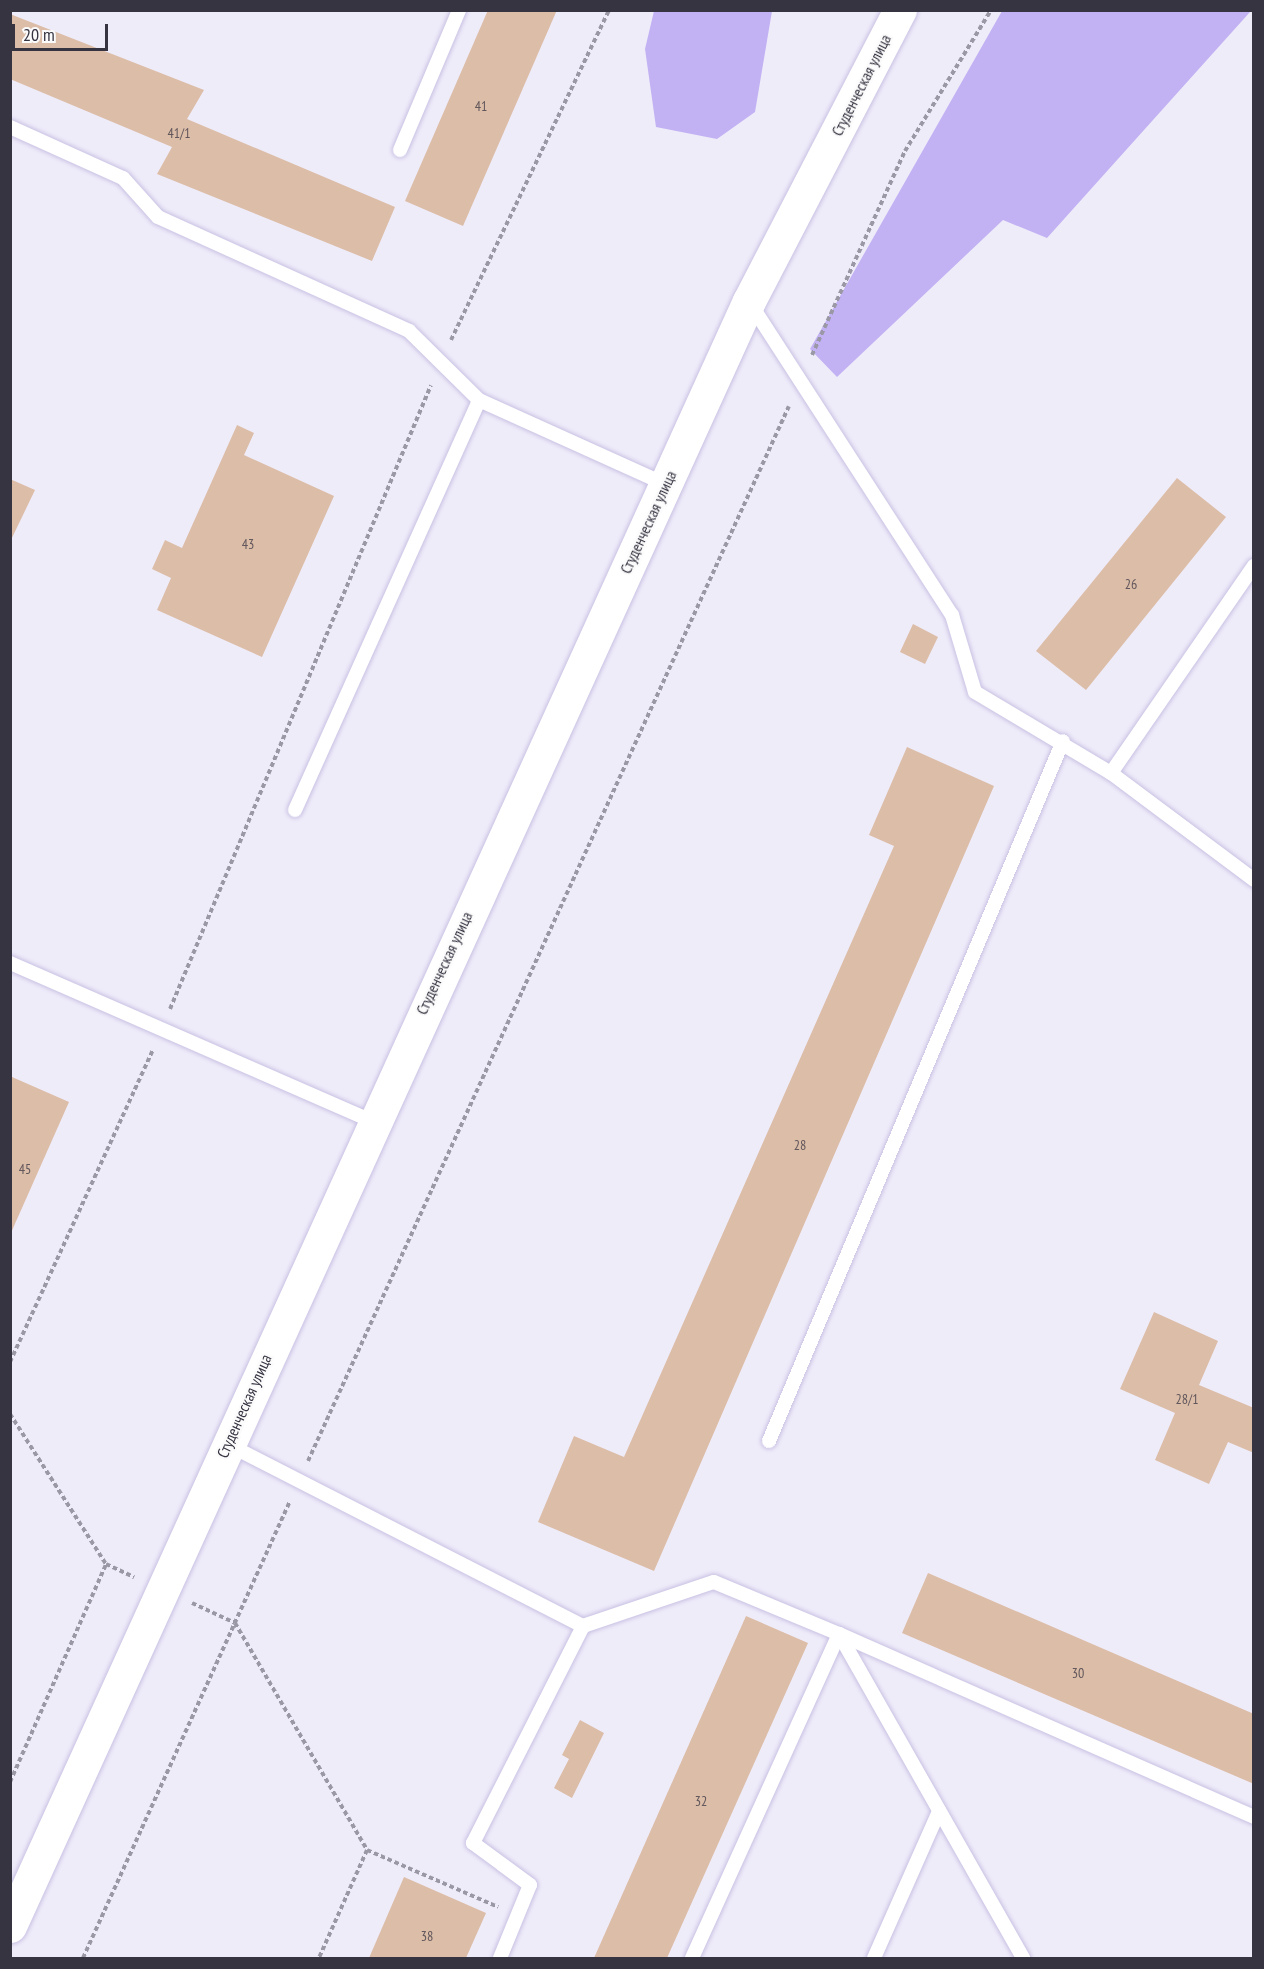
<!DOCTYPE html>
<meta charset="utf-8">
<style>
body{margin:0}
#map{position:relative;width:1264px;height:1969px;overflow:hidden;background:#efecfa;font-family:"PT Sans Narrow",sans-serif}
div>[style]{position:absolute}
.forest>*{inset:0;background:#c2b1f3}
.building>*{inset:0;background:#dcbda7}
.path>*{height:4px;margin-top:-2px;transform-origin:0;background:repeating-linear-gradient(90deg,#9b98a6 0 4.5px,transparent 0 7.5px)}
.roads{filter:drop-shadow(0 0 2px #c9c1e3) drop-shadow(0 0 2px #c9c1e3)}
.lane>*{height:14px;margin:-7px;padding:0 7px;transform-origin:7px;border-radius:7px;background:#fff}
.secondary>*{height:33px;margin:-16.5px;padding:0 16.5px;transform-origin:16.5px;border-radius:16.5px;background:#fff}
span{translate:-50% -50%;white-space:nowrap;text-align:center;line-height:1.15;-webkit-text-stroke:4.5px #fbfbfb;paint-order:stroke}
.number-label{font-size:14px;color:#60565b}
.number-label span{-webkit-text-stroke-width:0}
.street-label{font-size:16px;color:#373442}
.frame{position:absolute;inset:0;border:12px solid #373442;pointer-events:none}
.scale{position:absolute;left:12px;top:24px;width:96px;height:27px;box-sizing:border-box;border:3px solid #373442;border-top:0;padding-left:8px;font-size:18px;line-height:21px;white-space:nowrap;color:#373442;-webkit-text-stroke:4px #fbfbfb;paint-order:stroke}
</style>
<div id="map">
<div class="forest">
<div style="clip-path:polygon(654px 11px,772px 11px,755px 112px,717px 139px,656px 127px,645px 49px)"></div>
<div style="clip-path:polygon(1002px 11px,1250px 12px,1047px 238px,1003px 220px,837px 377px,810px 349px)"></div>
</div>
<div class="building">
<div style="clip-path:polygon(488px 10px,557px 10px,463px 226px,405px 201px)"></div>
<div style="clip-path:polygon(10px 14px,204px 90px,187px 119px,395px 207px,372px 261px,157px 174px,172px 147px,10px 79px)"></div>
<div style="clip-path:polygon(237px 425px,254px 433px,244px 455px,334px 496px,262px 657px,157px 610px,171px 578px,152px 569px,165px 540px,182px 548px)"></div>
<div style="clip-path:polygon(1177px 478px,1226px 517px,1086px 690px,1036px 651px)"></div>
<div style="clip-path:polygon(10px 479px,35px 490px,10px 542px)"></div>
<div style="clip-path:polygon(913px 624px,938px 637px,925px 664px,900px 652px)"></div>
<div style="clip-path:polygon(907px 747px,994px 786px,654px 1571px,538px 1522px,574px 1436px,624px 1457px,894px 846px,869px 835px)"></div>
<div style="clip-path:polygon(12px 1077px,69px 1102px,10px 1235px,10px 1080px)"></div>
<div style="clip-path:polygon(1154px 1312px,1218px 1341px,1199px 1385px,1254px 1408px,1254px 1453px,1228px 1442px,1209px 1484px,1155px 1460px,1175px 1413px,1120px 1389px)"></div>
<div style="clip-path:polygon(928px 1573px,1254px 1714px,1254px 1784px,902px 1633px)"></div>
<div style="clip-path:polygon(746px 1616px,808px 1643px,667px 1958px,594px 1958px)"></div>
<div style="clip-path:polygon(580px 1720px,604px 1733px,572px 1798px,554px 1788px,569px 1759px,562px 1755px)"></div>
<div style="clip-path:polygon(404px 1877px,486px 1913px,466px 1958px,369px 1958px)"></div>
</div>
<div class="path">
<div style="left:451px;top:340px;width:366px;rotate:-64.4deg"></div>
<div style="left:812px;top:355px;width:224px;rotate:-65.5deg"></div>
<div style="left:905px;top:151px;width:165px;rotate:-58.6deg"></div>
<div style="left:170px;top:1009px;width:676px;rotate:-67.3deg"></div>
<div style="left:10px;top:1362px;width:344px;rotate:-65.4deg"></div>
<div style="left:10px;top:1414px;width:178px;rotate:57.4deg"></div>
<div style="left:308px;top:1461px;width:1159px;rotate:-65.49deg"></div>
<div style="left:192px;top:1603px;width:47px;rotate:24.9deg"></div>
<div style="left:235px;top:1623px;width:263px;rotate:59.8deg"></div>
<div style="left:367px;top:1850px;width:118px;rotate:114deg"></div>
<div style="left:10px;top:1782px;width:238px;rotate:-66.2deg"></div>
<div style="left:106px;top:1564px;width:31px;rotate:25deg"></div>
<div style="left:367px;top:1850px;width:143px;rotate:23.5deg"></div>
<div style="left:83px;top:1958px;width:502px;rotate:-65.63deg"></div>
</div>
<div class="roads">
<div class="lane">
<div style="left:10px;top:127px;width:124px;rotate:24.3deg"></div>
<div style="left:123px;top:178px;width:52px;rotate:48.1deg"></div>
<div style="left:158px;top:217px;width:276px;rotate:24.4deg"></div>
<div style="left:409px;top:331px;width:98px;rotate:44.6deg"></div>
<div style="left:479px;top:400px;width:204px;rotate:24.3deg"></div>
<div style="left:400px;top:150px;width:152px;rotate:-67.1deg"></div>
<div style="left:750px;top:303px;width:372px;rotate:57.1deg"></div>
<div style="left:952px;top:615px;width:80px;rotate:73.4deg"></div>
<div style="left:975px;top:692px;width:158px;rotate:30.8deg"></div>
<div style="left:1111px;top:773px;width:179px;rotate:36.8deg"></div>
<div style="left:1111px;top:773px;width:252px;rotate:-55.4deg"></div>
<div style="left:295px;top:810px;width:449px;rotate:-65.8deg"></div>
<div style="left:10px;top:963px;width:395px;rotate:23.6deg"></div>
<div style="left:769px;top:1441px;width:759px;rotate:-67.22deg"></div>
<div style="left:229px;top:1445px;width:398px;rotate:27.1deg"></div>
<div style="left:583px;top:1626px;width:138px;rotate:-18.6deg"></div>
<div style="left:714px;top:1582px;width:135px;rotate:22.6deg"></div>
<div style="left:839px;top:1634px;width:373px;rotate:60.4deg"></div>
<div style="left:500px;top:1958px;width:79px;rotate:-67.7deg"></div>
<div style="left:530px;top:1885px;width:71px;rotate:-143.6deg"></div>
<div style="left:473px;top:1843px;width:243px;rotate:-63.1deg"></div>
<div style="left:692px;top:1958px;width:356px;rotate:-65.6deg"></div>
<div style="left:839px;top:1634px;width:454px;rotate:23.8deg"></div>
<div style="left:874px;top:1958px;width:161px;rotate:-66.1deg"></div>
</div>
<div class="secondary">
<div style="left:10px;top:1926px;width:1785px;rotate:-65.55deg"></div>
<div style="left:749px;top:301px;width:328px;rotate:-62.6deg"></div>
</div>
</div>
<div class="number-label">
<span style="left:481px;top:106px">41</span>
<span style="left:179px;top:133px">41/1</span>
<span style="left:248px;top:544px">43</span>
<span style="left:1131px;top:584px">26</span>
<span style="left:800px;top:1145px">28</span>
<span style="left:25px;top:1169px">45</span>
<span style="left:1187px;top:1399px">28/1</span>
<span style="left:1078px;top:1673px">30</span>
<span style="left:701px;top:1801px">32</span>
<span style="left:427px;top:1936px">38</span>
</div>
<div class="street-label">
<span style="left:861px;top:85px;rotate:-63deg">Студенческая улица</span>
<span style="left:648px;top:522px;rotate:-65deg">Студенческая улица</span>
<span style="left:444px;top:963px;rotate:-65deg">Студенческая улица</span>
<span style="left:244px;top:1406px;rotate:-66deg">Студенческая улица</span>
</div>
<div class="frame"></div>
<div class="scale">20 m</div>
</div>
